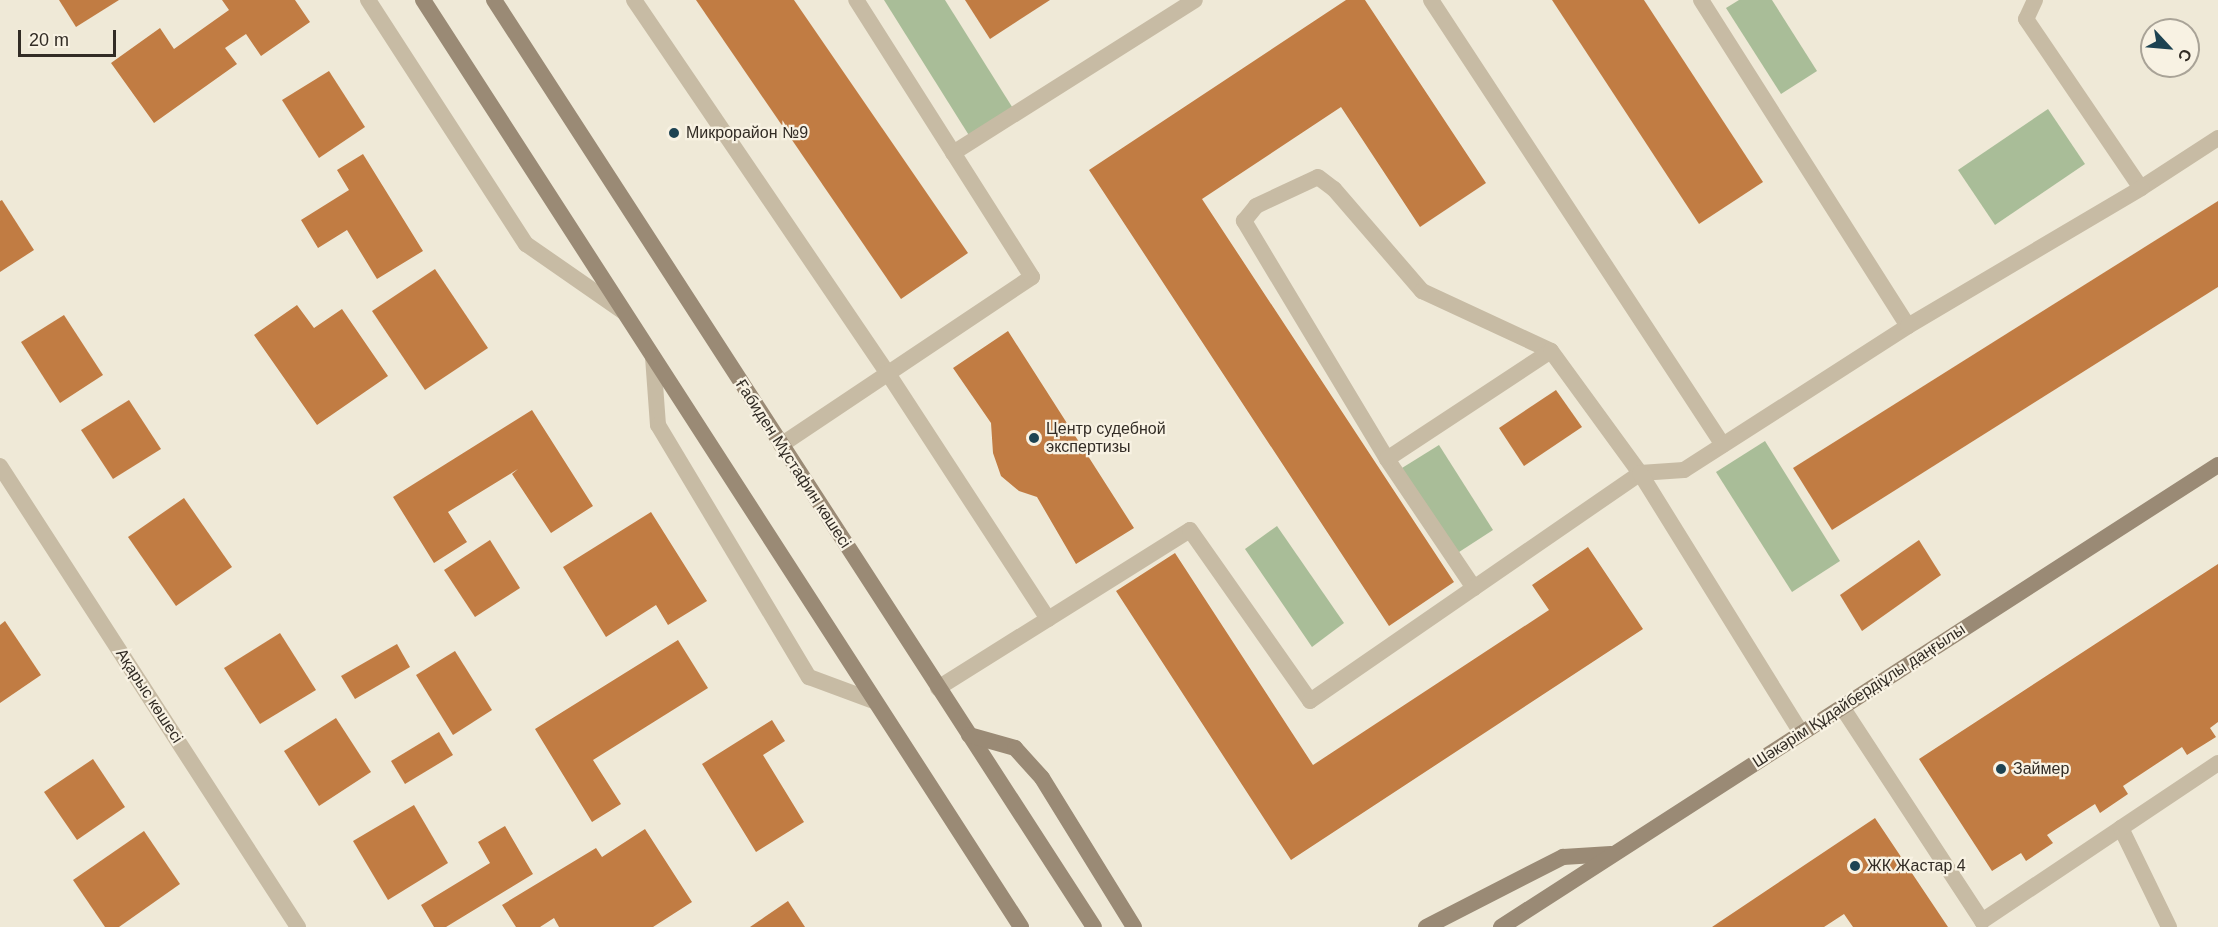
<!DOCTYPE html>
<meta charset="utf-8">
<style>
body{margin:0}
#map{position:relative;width:2218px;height:927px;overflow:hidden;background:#efe9d7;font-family:Helvetica,sans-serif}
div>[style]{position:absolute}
.green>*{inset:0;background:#a9bd98}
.building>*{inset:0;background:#c17c43}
.service>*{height:16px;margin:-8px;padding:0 8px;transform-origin:8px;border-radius:8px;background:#c7bba4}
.minor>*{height:16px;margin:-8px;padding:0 8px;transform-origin:8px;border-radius:8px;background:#c7bba4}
.secondary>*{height:16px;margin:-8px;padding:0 8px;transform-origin:8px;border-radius:8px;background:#9a8a75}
.dots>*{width:16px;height:16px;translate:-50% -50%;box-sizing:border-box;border:3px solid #f8f2e3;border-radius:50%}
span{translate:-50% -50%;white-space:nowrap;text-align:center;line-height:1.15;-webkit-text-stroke:4.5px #f8f2e3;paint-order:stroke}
.poi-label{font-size:16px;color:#322c25}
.left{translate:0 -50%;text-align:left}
.street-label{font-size:16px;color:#322c25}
.north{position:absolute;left:2140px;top:18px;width:60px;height:60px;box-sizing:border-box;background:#f8f2e3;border:2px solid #a9a397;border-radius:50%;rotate:116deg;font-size:16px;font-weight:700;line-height:24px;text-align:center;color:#322c25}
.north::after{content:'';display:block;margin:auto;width:21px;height:27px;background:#1d4352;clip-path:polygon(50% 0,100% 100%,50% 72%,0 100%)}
.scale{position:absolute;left:18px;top:30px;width:98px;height:27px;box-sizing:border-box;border:3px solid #322c25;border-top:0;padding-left:8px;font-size:18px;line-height:21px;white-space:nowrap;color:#322c25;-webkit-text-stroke:4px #f8f2e3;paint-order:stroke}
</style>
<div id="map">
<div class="green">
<div style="clip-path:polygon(884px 0,945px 0,1014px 110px,970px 137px)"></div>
<div style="clip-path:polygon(1739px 0,1772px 0,1817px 71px,1781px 94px,1726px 8px)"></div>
<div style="clip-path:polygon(2048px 109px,2085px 164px,1995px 225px,1958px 170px)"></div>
<div style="clip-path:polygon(1765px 441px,1840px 561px,1792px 592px,1716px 472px)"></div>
<div style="clip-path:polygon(1439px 445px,1493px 530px,1456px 554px,1402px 468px)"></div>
<div style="clip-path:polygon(1277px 526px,1344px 623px,1312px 647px,1245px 549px)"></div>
</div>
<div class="building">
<div style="clip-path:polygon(59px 0,119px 0,76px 27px)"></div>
<div style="clip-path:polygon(222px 0,295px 0,310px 22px,261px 56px,246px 34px,225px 48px,237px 64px,154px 123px,111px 63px,160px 28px,174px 49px,229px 10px)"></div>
<div style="clip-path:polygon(696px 0,794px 0,968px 253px,901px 299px)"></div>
<div style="clip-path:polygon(965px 0,1050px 0,990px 39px)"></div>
<div style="clip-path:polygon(1346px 0,1365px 0,1486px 183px,1420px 227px,1341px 107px,1202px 199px,1454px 582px,1389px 626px,1089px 170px)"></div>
<div style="clip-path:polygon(1552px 0,1644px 0,1763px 182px,1699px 224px)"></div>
<div style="clip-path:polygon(329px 71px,365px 127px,319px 158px,282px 100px)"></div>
<div style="clip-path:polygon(363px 154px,423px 251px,377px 279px,347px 230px,318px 248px,301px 220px,349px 190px,337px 170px)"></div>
<div style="clip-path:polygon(2px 200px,34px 250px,0 272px,0 201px)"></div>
<div style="clip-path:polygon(2218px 201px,2218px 287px,1832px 530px,1793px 468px)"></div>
<div style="clip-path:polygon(435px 269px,488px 348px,425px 390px,372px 311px)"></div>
<div style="clip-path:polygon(297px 305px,314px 328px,342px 309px,388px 376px,317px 425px,254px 335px)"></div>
<div style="clip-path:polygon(64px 315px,103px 375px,60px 403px,21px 342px)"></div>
<div style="clip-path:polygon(1008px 331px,1134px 528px,1076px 564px,1037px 497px,1019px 491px,1001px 476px,993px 453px,991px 423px,953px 368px)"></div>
<div style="clip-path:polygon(1556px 390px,1582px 427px,1524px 466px,1499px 428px)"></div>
<div style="clip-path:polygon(129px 400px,161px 449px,113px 479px,81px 430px)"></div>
<div style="clip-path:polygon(532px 410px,593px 506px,551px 533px,512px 474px,518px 469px,448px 512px,467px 542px,434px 563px,393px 497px)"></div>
<div style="clip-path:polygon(184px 498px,232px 567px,176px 606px,128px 537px)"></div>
<div style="clip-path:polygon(651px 512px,707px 601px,668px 625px,656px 605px,606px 637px,563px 567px)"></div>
<div style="clip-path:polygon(490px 540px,520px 588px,475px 617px,444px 570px)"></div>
<div style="clip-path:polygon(1919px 540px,1941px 575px,1862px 631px,1840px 595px)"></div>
<div style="clip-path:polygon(1588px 547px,1643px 629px,1291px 860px,1116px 591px,1175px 553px,1313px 765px,1549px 610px,1532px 585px)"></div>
<div style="clip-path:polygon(2218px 564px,2218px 722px,2210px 728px,2216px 737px,2187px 755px,2182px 747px,2123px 786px,2128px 794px,2100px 813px,2095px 804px,2047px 835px,2053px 843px,2026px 861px,2021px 853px,1992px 871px,1919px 759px)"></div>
<div style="clip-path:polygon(5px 621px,41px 675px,0 703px,0 625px)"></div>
<div style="clip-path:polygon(280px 633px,316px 690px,260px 724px,224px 668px)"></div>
<div style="clip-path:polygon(678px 640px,708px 688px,593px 760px,621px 804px,592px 822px,535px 729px)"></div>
<div style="clip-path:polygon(397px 644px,410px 667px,355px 699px,341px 676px)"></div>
<div style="clip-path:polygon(455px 651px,492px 710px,453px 735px,416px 675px)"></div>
<div style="clip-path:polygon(336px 718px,371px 772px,319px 806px,284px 751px)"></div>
<div style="clip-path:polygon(772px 720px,785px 741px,763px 755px,804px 822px,756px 852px,702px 764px)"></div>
<div style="clip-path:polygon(439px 732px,453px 755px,405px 784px,391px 761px)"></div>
<div style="clip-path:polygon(93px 759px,125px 807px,77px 840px,44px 792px)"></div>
<div style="clip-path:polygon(414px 805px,448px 863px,388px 900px,353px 841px)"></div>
<div style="clip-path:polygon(1875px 818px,1948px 927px,1853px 927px,1844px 914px,1824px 927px,1712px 927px)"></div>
<div style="clip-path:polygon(505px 826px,533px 874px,446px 927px,434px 927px,421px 905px,490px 863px,478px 842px)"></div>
<div style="clip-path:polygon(645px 829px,692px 902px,653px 927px,559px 927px,554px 918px,540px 927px,516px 927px,502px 905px,596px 848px,602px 857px)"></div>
<div style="clip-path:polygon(144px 831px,180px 884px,119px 927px,105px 927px,73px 880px)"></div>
<div style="clip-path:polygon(788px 901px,805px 927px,750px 927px)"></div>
</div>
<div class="service">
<div style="left:368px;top:0;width:291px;rotate:57.1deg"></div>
<div style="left:526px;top:244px;width:119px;rotate:34.8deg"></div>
<div style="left:634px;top:0;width:450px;rotate:55.8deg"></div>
<div style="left:887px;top:372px;width:295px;rotate:56.9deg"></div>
<div style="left:1431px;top:0;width:532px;rotate:56.73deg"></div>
<div style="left:1701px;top:0;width:386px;rotate:57.6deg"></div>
<div style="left:2035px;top:0;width:21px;rotate:115deg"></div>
<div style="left:2026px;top:19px;width:204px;rotate:55.8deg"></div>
<div style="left:2141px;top:188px;width:92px;rotate:-33deg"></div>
<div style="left:953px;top:153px;width:286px;rotate:-32.3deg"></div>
<div style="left:653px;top:357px;width:68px;rotate:85.8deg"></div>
<div style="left:658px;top:425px;width:294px;rotate:59.1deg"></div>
<div style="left:809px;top:677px;width:69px;rotate:20.3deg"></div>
<div style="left:781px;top:445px;width:302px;rotate:-33.8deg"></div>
<div style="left:1032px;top:277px;width:328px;rotate:-122.4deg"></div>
<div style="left:1387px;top:459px;width:278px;rotate:-121deg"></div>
<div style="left:1244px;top:221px;width:19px;rotate:-51deg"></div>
<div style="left:1256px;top:206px;width:68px;rotate:-25.1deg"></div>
<div style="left:1318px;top:177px;width:20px;rotate:37deg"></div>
<div style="left:1334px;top:189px;width:135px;rotate:49.2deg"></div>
<div style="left:1422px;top:291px;width:142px;rotate:24.9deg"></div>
<div style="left:1474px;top:588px;width:156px;rotate:-124deg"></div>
<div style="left:1387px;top:459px;width:196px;rotate:-33.4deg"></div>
<div style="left:1551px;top:351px;width:151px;rotate:53.9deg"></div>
<div style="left:1640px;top:473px;width:44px;rotate:-3.9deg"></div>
<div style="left:1684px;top:470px;width:266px;rotate:-32.7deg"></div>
<div style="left:1908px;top:326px;width:271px;rotate:-30.6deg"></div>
<div style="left:938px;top:688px;width:297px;rotate:-32.1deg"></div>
<div style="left:1190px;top:530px;width:209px;rotate:54.9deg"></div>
<div style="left:1310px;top:701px;width:401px;rotate:-34.6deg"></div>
<div style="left:1640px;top:473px;width:306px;rotate:58.2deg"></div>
<div style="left:1842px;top:707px;width:256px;rotate:56.8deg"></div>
<div style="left:1982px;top:921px;width:167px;rotate:-33.8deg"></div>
<div style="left:2169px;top:927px;width:110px;rotate:-115.9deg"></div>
<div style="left:2121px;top:828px;width:117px;rotate:-33.8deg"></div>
</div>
<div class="minor">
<div style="left:0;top:466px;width:549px;rotate:57.12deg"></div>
</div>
<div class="secondary">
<div style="left:423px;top:0;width:1103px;rotate:57.17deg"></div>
<div style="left:494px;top:0;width:1104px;rotate:57.09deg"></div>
<div style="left:969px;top:735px;width:48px;rotate:15.8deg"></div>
<div style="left:1015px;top:748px;width:40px;rotate:48deg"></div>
<div style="left:1042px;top:778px;width:175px;rotate:58.3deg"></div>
<div style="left:1426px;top:927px;width:154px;rotate:-27.1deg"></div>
<div style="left:1563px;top:857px;width:48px;rotate:-3.6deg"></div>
<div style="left:1501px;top:927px;width:853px;rotate:-32.8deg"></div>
</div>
<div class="dots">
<div style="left:674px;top:133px;background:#1d4352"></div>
<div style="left:1034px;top:438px;background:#1d4352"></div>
<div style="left:2001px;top:769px;background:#1d4352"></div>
<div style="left:1855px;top:866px;background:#1d4352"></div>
</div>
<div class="poi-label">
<span class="left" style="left:686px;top:133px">Микрорайон №9</span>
<span class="left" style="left:1046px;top:438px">Центр судебной<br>экспертизы</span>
<span class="left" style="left:2013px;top:769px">Займер</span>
<span class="left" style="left:1867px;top:866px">ЖК Жастар 4</span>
</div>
<div class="street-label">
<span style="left:793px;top:464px;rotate:57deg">Ғабиден Мұстафин көшесі</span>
<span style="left:149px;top:696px;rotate:57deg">Ақарыс көшесі</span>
<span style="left:1859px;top:696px;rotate:-33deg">Шәкәрім Құдайбердіұлы даңғылы</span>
</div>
<div class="north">С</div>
<div class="scale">20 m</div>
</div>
